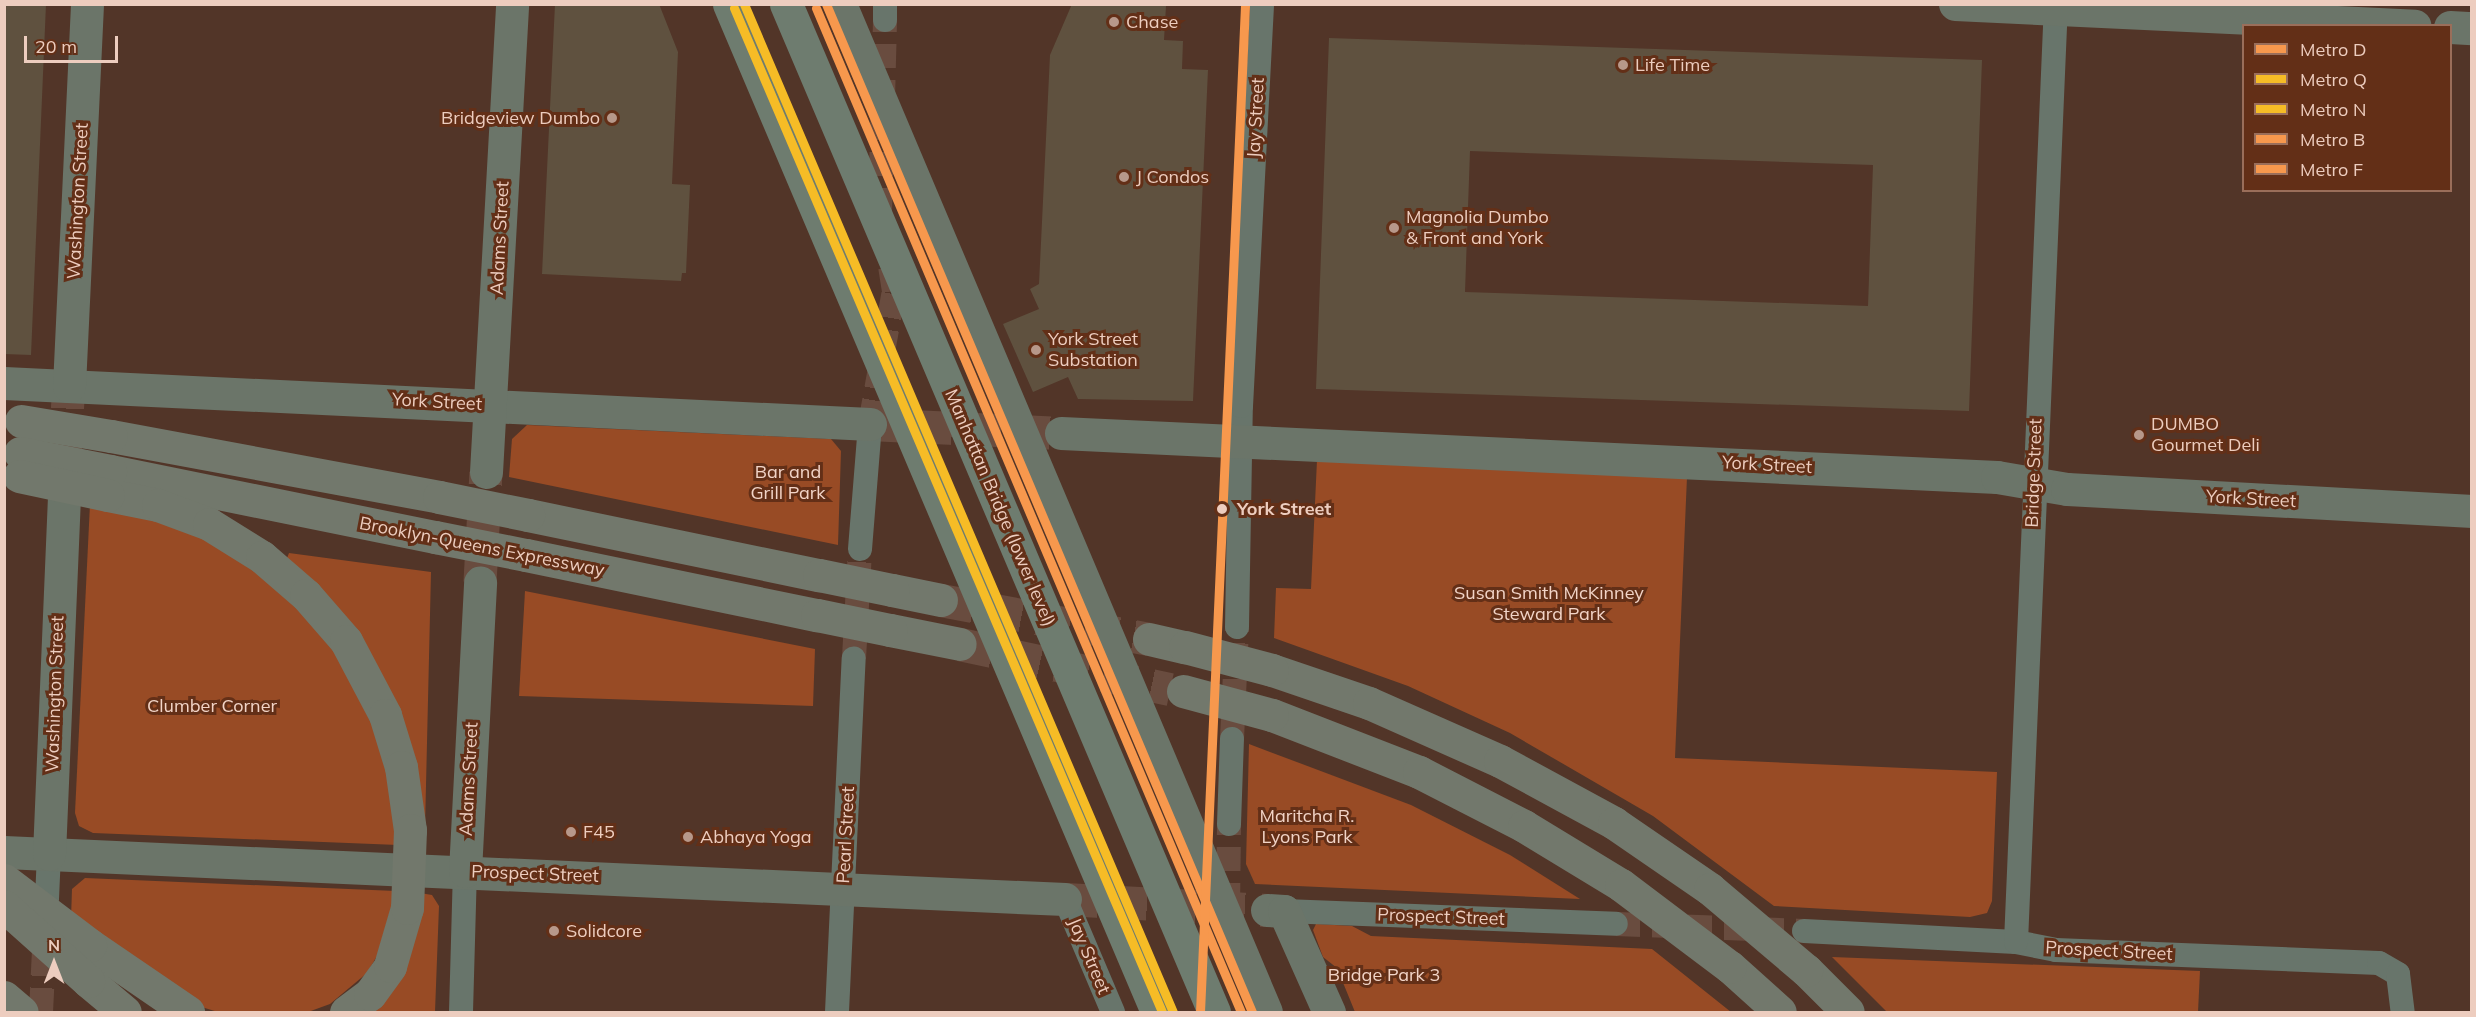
<!DOCTYPE html>
<style>
body{margin:0}
#map{position:relative;width:2476px;height:1017px;overflow:hidden;background:#523528;font-family:Mulish,sans-serif}
div>[style]{position:absolute}
.green>*{inset:0;background:#984b25}
.building>*{inset:0;background:#5f513f}
.street-tunnel>*{height:24px;margin-top:-12px;transform-origin:0;background:repeating-linear-gradient(90deg,#694c3f 0 24px,transparent 0 36px)}
.secondary-tunnel>*{height:33px;margin-top:-16.5px;transform-origin:0;background:repeating-linear-gradient(90deg,#694c3f 0 33px,transparent 0 49px)}
.highway-tunnel>*{height:33px;margin-top:-16.5px;transform-origin:0;background:repeating-linear-gradient(90deg,#694c3f 0 33px,transparent 0 49px)}
.street>*{height:24px;margin:-12px;padding:0 12px;transform-origin:12px;border-radius:12px;background:#68756b}
.secondary>*{height:33px;margin:-16.5px;padding:0 16.5px;transform-origin:16.5px;border-radius:16.5px;background:#6b7569}
.highway>*{height:33px;margin:-16.5px;padding:0 16.5px;transform-origin:16.5px;border-radius:16.5px;background:#72786c}
.secondary-bridge>*{height:33px;margin:-16.5px;padding:0 16.5px;transform-origin:16.5px;border-radius:16.5px;background:#6b7569}
.primary-bridge>*{height:33px;margin:-16.5px;padding:0 16.5px;transform-origin:16.5px;border-radius:16.5px;background:#6e7c6f}
.highway-bridge>*{height:33px;margin:-16.5px;padding:0 16.5px;transform-origin:16.5px;border-radius:16.5px;background:#72786c}
.metro-1>*{height:9px;margin:-4.5px;padding:0 4.5px;transform-origin:4.5px;border-radius:4.5px;background:#f7984d}
.metro-2>*{height:9px;margin:-4.5px;padding:0 4.5px;transform-origin:4.5px;border-radius:4.5px;background:#f6bc26}
.metro-3>*{height:9px;margin:-4.5px;padding:0 4.5px;transform-origin:4.5px;border-radius:4.5px;background:#f6bc26}
.metro-4>*{height:9px;margin:-4.5px;padding:0 4.5px;transform-origin:4.5px;border-radius:4.5px;background:#f7984d}
.metro-5>*{height:9px;margin:-4.5px;padding:0 4.5px;transform-origin:4.5px;border-radius:4.5px;background:#f7984d}
.dots>*{width:16px;height:16px;translate:-50% -50%;box-sizing:border-box;border:3px solid #632f17;border-radius:50%}
span{translate:-50% -50%;white-space:nowrap;text-align:center;line-height:1.15;-webkit-text-stroke:6px #632f17;paint-order:stroke}
.poi-label{font-size:18px;color:#edcdbf}
.left{translate:0 -50%;text-align:left}
.right{translate:-100% -50%;text-align:right}
.street-label{font-size:18px;color:#edcdbf}
.park-label{font-size:18px;color:#f2d4c7}
.stop-label{font-size:18px;color:#edcdbf;font-weight:700}
.frame{position:absolute;inset:0;border:6px solid #edcdbf;pointer-events:none}
.legend{position:absolute;left:2242px;top:24px;width:210px;height:168px;box-sizing:border-box;background:#632f17;border:2px solid #9a6e5a;margin:0;padding:8px 10px;list-style:none;font-size:18px;color:#edcdbf}
.legend li{display:flex;align-items:center;gap:12px;height:30px}
.legend b{width:30px;border:2px solid #9a6e5a}
.north{position:absolute;left:24px;top:933px;width:60px;height:60px;-webkit-text-stroke:4px #632f17;paint-order:stroke;rotate:0deg;font-size:16px;font-weight:700;line-height:24px;text-align:center;color:#edcdbf}
.north::after{content:'';display:block;margin:auto;width:21px;height:27px;background:#edcdbf;clip-path:polygon(50% 0,100% 100%,50% 72%,0 100%)}
.scale{position:absolute;left:24px;top:36px;width:94px;height:27px;box-sizing:border-box;border:3px solid #edcdbf;border-top:0;padding-left:8px;font-size:18px;line-height:21px;white-space:nowrap;color:#edcdbf;-webkit-text-stroke:4px #632f17;paint-order:stroke}
</style>
<div id="map">
<div class="green">
<div style="clip-path:polygon(527px 425px,831px 439px,841px 451px,838px 545px,509px 477px,512px 439px)"></div>
<div style="clip-path:polygon(1317px 460px,1687px 477px,1675px 758px,1997px 772px,1992px 901px,1987px 913px,1970px 917px,1774px 906px,1653px 816px,1510px 733px,1408px 686px,1274px 638px,1276px 588px,1311px 589px)"></div>
<div style="clip-path:polygon(90px 504px,189px 530px,260px 569px,332px 643px,383px 747px,398px 845px,93px 833px,79px 826px,75px 813px)"></div>
<div style="clip-path:polygon(289px 553px,431px 572px,425px 828px,421px 808px,287px 558px)"></div>
<div style="clip-path:polygon(525px 591px,815px 649px,813px 706px,519px 696px)"></div>
<div style="clip-path:polygon(1249px 744px,1411px 805px,1510px 855px,1580px 899px,1255px 884px,1246px 864px)"></div>
<div style="clip-path:polygon(85px 878px,396px 891px,377px 956px,367px 973px,330px 1004px,308px 1012px,218px 1012px,195px 1005px,71px 919px,72px 889px)"></div>
<div style="clip-path:polygon(420px 893px,432px 895px,439px 906px,435px 1012px,373px 1012px,381px 1006px)"></div>
<div style="clip-path:polygon(1316px 924px,1352px 926px,1371px 936px,1652px 949px,1731px 1012px,1355px 1012px,1337px 968px,1323px 957px,1313px 930px)"></div>
<div style="clip-path:polygon(1832px 957px,2200px 971px,2198px 1012px,1887px 1012px)"></div>
</div>
<div class="building">
<div style="clip-path:polygon(4px 4px,46px 4px,31px 355px,4px 354px)"></div>
<div style="clip-path:polygon(555px 4px,659px 4px,678px 52px,672px 184px,690px 185px,686px 273px,682px 273px,681px 281px,542px 274px)"></div>
<div style="clip-path:polygon(1072px 4px,1166px 6px,1164px 40px,1183px 41px,1182px 69px,1208px 70px,1193px 401px,1078px 399px,1068px 377px,1033px 392px,1003px 324px,1039px 309px,1030px 289px,1039px 284px,1050px 55px)"></div>
<div style="clip-path:polygon(evenodd,1329px 38px,1982px 60px,1969px 411px,1316px 389px,1329px 38px,1470px 151px,1873px 165px,1868px 306px,1465px 292px,1470px 151px)"></div>
</div>
<div class="street-tunnel">
<div style="left:880px;top:212px;width:192px;rotate:-88.5deg"></div>
<div style="left:870px;top:424px;width:135px;rotate:-79.8deg"></div>
<div style="left:894px;top:291px;width:24px;rotate:-99deg"></div>
<div style="left:854px;top:658px;width:109px;rotate:-86.8deg"></div>
<div style="left:1232px;top:739px;width:112px;rotate:-87.4deg"></div>
<div style="left:1228px;top:907px;width:83px;rotate:-89.3deg"></div>
<div style="left:1616px;top:924px;width:188px;rotate:2.1deg"></div>
<div style="left:41px;top:1012px;width:81px;rotate:-87.2deg"></div>
</div>
<div class="secondary-tunnel">
<div style="left:870px;top:424px;width:191px;rotate:2.7deg"></div>
<div style="left:65px;top:457px;width:60px;rotate:-87.1deg"></div>
<div style="left:480px;top:582px;width:110px;rotate:-86.9deg"></div>
<div style="left:1065px;top:899px;width:202px;rotate:3.1deg"></div>
</div>
<div class="highway-tunnel">
<div style="left:941px;top:600px;width:212px;rotate:10.6deg"></div>
<div style="left:960px;top:644px;width:215px;rotate:12.1deg"></div>
</div>
<div class="street">
<div style="left:885px;top:20px;width:16px;rotate:-90deg"></div>
<div style="left:860px;top:549px;width:125px;rotate:-85.4deg"></div>
<div style="left:1237px;top:627px;width:221px;rotate:-89deg"></div>
<div style="left:1241px;top:406px;width:403px;rotate:-87deg"></div>
<div style="left:1229px;top:824px;width:85px;rotate:-88deg"></div>
<div style="left:47px;top:899px;width:45px;rotate:-87.5deg"></div>
<div style="left:1065px;top:899px;width:123px;rotate:67deg"></div>
<div style="left:1284px;top:911px;width:332px;rotate:2.2deg"></div>
<div style="left:1804px;top:931px;width:212px;rotate:3deg"></div>
<div style="left:2016px;top:942px;width:41px;rotate:11.3deg"></div>
<div style="left:2056px;top:950px;width:323px;rotate:2.3deg"></div>
<div style="left:2379px;top:963px;width:22px;rotate:30deg"></div>
<div style="left:2398px;top:974px;width:38px;rotate:83deg"></div>
<div style="left:2016px;top:942px;width:939px;rotate:-87.56deg"></div>
<div style="left:461px;top:1012px;width:141px;rotate:-88.4deg"></div>
<div style="left:837px;top:1012px;width:354px;rotate:-87.3deg"></div>
</div>
<div class="secondary">
<div style="left:1955px;top:4px;width:460px;rotate:2.7deg"></div>
<div style="left:2450px;top:27px;width:22px;rotate:3deg"></div>
<div style="left:4px;top:383px;width:867px;rotate:2.71deg"></div>
<div style="left:69px;top:386px;width:382px;rotate:-87.3deg"></div>
<div style="left:1061px;top:433px;width:937px;rotate:2.69deg"></div>
<div style="left:1997px;top:477px;width:71px;rotate:9.7deg"></div>
<div style="left:2067px;top:489px;width:406px;rotate:3.1deg"></div>
<div style="left:486px;top:472px;width:469px;rotate:-86.8deg"></div>
<div style="left:4px;top:852px;width:1062px;rotate:2.54deg"></div>
<div style="left:49px;top:854px;width:356px;rotate:-87.6deg"></div>
<div style="left:465px;top:871px;width:289px;rotate:-87deg"></div>
<div style="left:1267px;top:910px;width:17px;rotate:3deg"></div>
<div style="left:1284px;top:911px;width:111px;rotate:66deg"></div>
</div>
<div class="highway">
<div style="left:111px;top:436px;width:334px;rotate:10.5deg"></div>
<div style="left:110px;top:471px;width:332px;rotate:11.5deg"></div>
<div style="left:108px;top:495px;width:51px;rotate:11.3deg"></div>
<div style="left:158px;top:505px;width:54px;rotate:20.4deg"></div>
<div style="left:209px;top:524px;width:62px;rotate:31.9deg"></div>
<div style="left:262px;top:557px;width:58px;rotate:40.8deg"></div>
<div style="left:306px;top:595px;width:61px;rotate:49deg"></div>
<div style="left:346px;top:641px;width:84px;rotate:62.2deg"></div>
<div style="left:385px;top:715px;width:54px;rotate:72.9deg"></div>
<div style="left:401px;top:767px;width:64px;rotate:81.9deg"></div>
<div style="left:528px;top:515px;width:297px;rotate:11.7deg"></div>
<div style="left:526px;top:555px;width:297px;rotate:11.7deg"></div>
<div style="left:892px;top:590px;width:50px;rotate:11.5deg"></div>
<div style="left:890px;top:630px;width:71px;rotate:11.3deg"></div>
<div style="left:1149px;top:639px;width:37px;rotate:13deg"></div>
<div style="left:1272px;top:670px;width:102px;rotate:18.8deg"></div>
<div style="left:1369px;top:703px;width:143px;rotate:23.9deg"></div>
<div style="left:1500px;top:761px;width:130px;rotate:28.5deg"></div>
<div style="left:1614px;top:823px;width:116px;rotate:34.5deg"></div>
<div style="left:1272px;top:715px;width:158px;rotate:21.2deg"></div>
<div style="left:1419px;top:772px;width:118px;rotate:27.2deg"></div>
<div style="left:1524px;top:826px;width:114px;rotate:31.3deg"></div>
<div style="left:90px;top:945px;width:119px;rotate:34.4deg"></div>
<div style="left:1730px;top:967px;width:67px;rotate:42deg"></div>
<div style="left:1806px;top:970px;width:59px;rotate:45deg"></div>
<div style="left:88px;top:981px;width:48px;rotate:40deg"></div>
<div style="left:4px;top:997px;width:23px;rotate:40deg"></div>
<div style="left:346px;top:1012px;width:30px;rotate:-37deg"></div>
<div style="left:370px;top:994px;width:34px;rotate:-54deg"></div>
<div style="left:390px;top:966px;width:60px;rotate:-73.7deg"></div>
</div>
<div class="secondary-bridge">
<div style="left:840px;top:4px;width:1094px;rotate:67.09deg"></div>
</div>
<div class="primary-bridge">
<div style="left:729px;top:4px;width:1095px;rotate:66.99deg"></div>
<div style="left:786px;top:4px;width:1095px;rotate:66.99deg"></div>
</div>
<div class="highway-bridge">
<div style="left:21px;top:421px;width:91px;rotate:9.5deg"></div>
<div style="left:20px;top:453px;width:92px;rotate:11.3deg"></div>
<div style="left:19px;top:476px;width:91px;rotate:12.1deg"></div>
<div style="left:439px;top:497px;width:91px;rotate:11.4deg"></div>
<div style="left:435px;top:537px;width:93px;rotate:11.2deg"></div>
<div style="left:819px;top:575px;width:75px;rotate:11.6deg"></div>
<div style="left:817px;top:615px;width:75px;rotate:11.6deg"></div>
<div style="left:1185px;top:647px;width:90px;rotate:14.8deg"></div>
<div style="left:1183px;top:691px;width:92px;rotate:15.1deg"></div>
<div style="left:4px;top:880px;width:108px;rotate:37.1deg"></div>
<div style="left:1621px;top:885px;width:136px;rotate:37deg"></div>
<div style="left:1710px;top:889px;width:126px;rotate:40.2deg"></div>
<div style="left:4px;top:906px;width:113px;rotate:41.8deg"></div>
<div style="left:407px;top:908px;width:78px;rotate:-87.8deg"></div>
</div>
<div class="metro-1">
<div style="left:826px;top:4px;width:1094px;rotate:67.09deg"></div>
</div>
<div class="metro-2">
<div style="left:744px;top:4px;width:1095px;rotate:66.95deg"></div>
</div>
<div class="metro-3">
<div style="left:734px;top:8px;width:1091px;rotate:66.91deg"></div>
</div>
<div class="metro-4">
<div style="left:816px;top:8px;width:1090px;rotate:67.06deg"></div>
</div>
<div class="metro-5">
<div style="left:1200px;top:1012px;width:1009px;rotate:-87.44deg"></div>
</div>
<div class="dots">
<div style="left:1114px;top:22px;background:#b7988a"></div>
<div style="left:1623px;top:65px;background:#b7988a"></div>
<div style="left:612px;top:118px;background:#b7988a"></div>
<div style="left:1124px;top:177px;background:#b7988a"></div>
<div style="left:1394px;top:228px;background:#b7988a"></div>
<div style="left:1036px;top:350px;background:#b7988a"></div>
<div style="left:2139px;top:435px;background:#b7988a"></div>
<div style="left:1222px;top:509px;background:#edcdbf"></div>
<div style="left:571px;top:832px;background:#b7988a"></div>
<div style="left:688px;top:837px;background:#b7988a"></div>
<div style="left:554px;top:931px;background:#b7988a"></div>
</div>
<div class="poi-label">
<span class="left" style="left:1126px;top:22px">Chase</span>
<span class="left" style="left:1635px;top:65px">Life Time</span>
<span class="right" style="left:600px;top:118px">Bridgeview Dumbo</span>
<span class="left" style="left:1136px;top:177px">J Condos</span>
<span class="left" style="left:1406px;top:228px">Magnolia Dumbo<br>&amp; Front and York</span>
<span class="left" style="left:1048px;top:350px">York Street<br>Substation</span>
<span class="left" style="left:2151px;top:435px">DUMBO<br>Gourmet Deli</span>
<span class="left" style="left:583px;top:832px">F45</span>
<span class="left" style="left:700px;top:837px">Abhaya Yoga</span>
<span class="left" style="left:566px;top:931px">Solidcore</span>
</div>
<div class="street-label">
<span style="left:1256px;top:118px;rotate:-87deg">Jay Street</span>
<span style="left:78px;top:201px;rotate:-87deg">Washington Street</span>
<span style="left:500px;top:238px;rotate:-87deg">Adams Street</span>
<span style="left:437px;top:402px;rotate:3deg">York Street</span>
<span style="left:1767px;top:465px;rotate:3deg">York Street</span>
<span style="left:2034px;top:473px;rotate:-88deg">Bridge Street</span>
<span style="left:2251px;top:499px;rotate:3deg">York Street</span>
<span style="left:1000px;top:508px;rotate:67deg">Manhattan Bridge (lower level)</span>
<span style="left:482px;top:547px;rotate:11deg">Brooklyn-Queens Expressway</span>
<span style="left:55px;top:694px;rotate:-88deg">Washington Street</span>
<span style="left:469px;top:779px;rotate:-87deg">Adams Street</span>
<span style="left:846px;top:835px;rotate:-87deg">Pearl Street</span>
<span style="left:535px;top:874px;rotate:2deg">Prospect Street</span>
<span style="left:1441px;top:917px;rotate:2deg">Prospect Street</span>
<span style="left:2109px;top:951px;rotate:3deg">Prospect Street</span>
<span style="left:1089px;top:956px;rotate:67deg">Jay Street</span>
</div>
<div class="park-label">
<span style="left:788px;top:483px">Bar and<br>Grill Park</span>
<span style="left:1549px;top:604px">Susan Smith McKinney<br>Steward Park</span>
<span style="left:212px;top:706px">Clumber Corner</span>
<span style="left:1307px;top:827px">Maritcha R.<br>Lyons Park</span>
<span style="left:1384px;top:975px">Bridge Park 3</span>
</div>
<div class="stop-label">
<span class="left" style="left:1237px;top:509px">York Street</span>
</div>
<div class="frame"></div>
<ul class="legend">
<li><b style="height:8px;background:#f7984d"></b>Metro D</li>
<li><b style="height:8px;background:#f6bc26"></b>Metro Q</li>
<li><b style="height:8px;background:#f6bc26"></b>Metro N</li>
<li><b style="height:8px;background:#f7984d"></b>Metro B</li>
<li><b style="height:8px;background:#f7984d"></b>Metro F</li>
</ul>
<div class="north">N</div>
<div class="scale">20 m</div>
</div>
